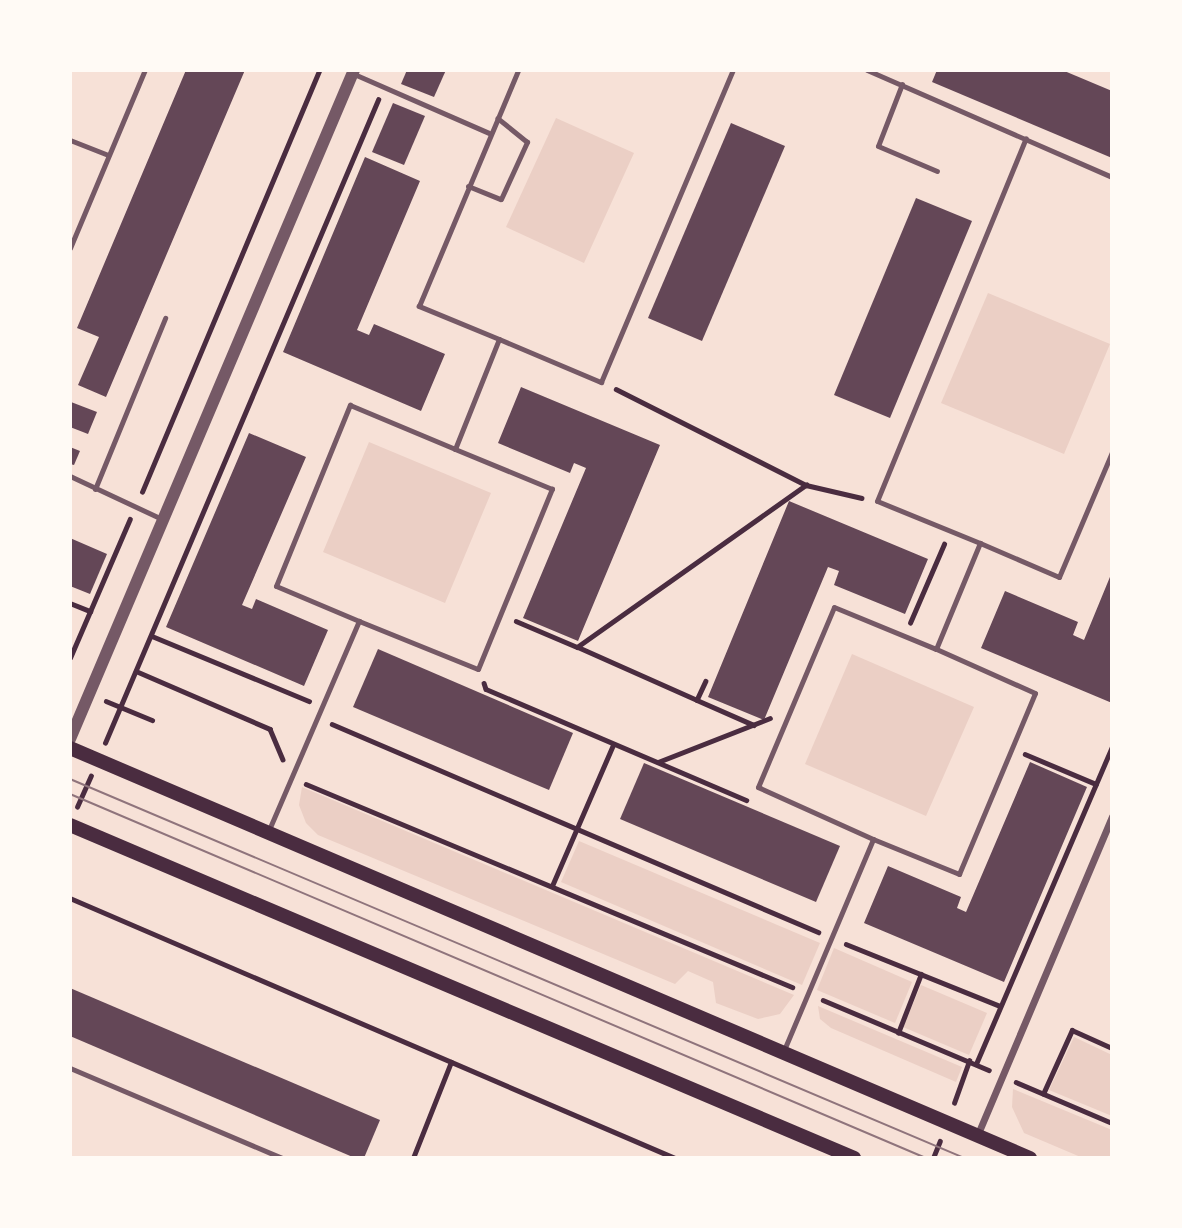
<!DOCTYPE html>
<style>
body{margin:0}
#map{position:relative;width:1182px;height:1228px;overflow:hidden;background:#f7e1d7;font-family:"PT Serif",serif}
div>[style]{position:absolute}
.green>*{inset:0;background:#ebcfc5}
.building>*{inset:0;background:#644757}
.path>*{height:4.5px;margin:-2.25px;padding:0 2.25px;transform-origin:2.25px;border-radius:2.25px;background:#4a2c40}
.service>*{height:5px;margin:-2.5px;padding:0 2.5px;transform-origin:2.5px;border-radius:2.5px;background:#755966}
.minor>*{height:7px;margin:-3.5px;padding:0 3.5px;transform-origin:3.5px;border-radius:3.5px;background:#755966}
.tertiary>*{height:12px;margin:-6px;padding:0 6px;transform-origin:6px;border-radius:6px;background:#755966}
.secondary>*{height:14px;margin:-7px;padding:0 7px;transform-origin:7px;border-radius:7px;background:#4a2c40}
.tram>*{height:2px;margin:-1px;padding:0 1px;transform-origin:1px;border-radius:1px;background:#8f747c}
span{translate:-50% -50%;white-space:nowrap;text-align:center;line-height:1.15;-webkit-text-stroke:5px #fffaf5;paint-order:stroke}
.frame{position:absolute;inset:0;border:72px solid #fffaf5;pointer-events:none}
</style>
<div id="map">
<div class="green">
<div style="clip-path:polygon(556px 118px,634px 153px,584px 263px,506px 227px)"></div>
<div style="clip-path:polygon(988px 293px,1110px 344px,1064px 454px,941px 403px)"></div>
<div style="clip-path:polygon(369px 442px,491px 493px,445px 603px,323px 552px)"></div>
<div style="clip-path:polygon(852px 654px,974px 707px,926px 816px,805px 764px)"></div>
<div style="clip-path:polygon(302px 787px,794px 995px,780px 1014px,758px 1019px,716px 1003px,713px 982px,688px 971px,675px 984px,318px 835px,306px 823px,299px 805px)"></div>
<div style="clip-path:polygon(579px 841px,820px 943px,802px 985px,561px 882px)"></div>
<div style="clip-path:polygon(834px 948px,912px 982px,895px 1023px,817px 990px)"></div>
<div style="clip-path:polygon(921px 985px,987px 1013px,969px 1055px,903px 1027px)"></div>
<div style="clip-path:polygon(818px 1006px,962px 1067px,956px 1082px,831px 1028px,820px 1019px)"></div>
<div style="clip-path:polygon(1074px 1037px,1112px 1055px,1112px 1116px,1049px 1090px)"></div>
<div style="clip-path:polygon(1013px 1089px,1112px 1130px,1112px 1158px,1083px 1158px,1024px 1133px,1012px 1107px)"></div>
</div>
<div class="building">
<div style="clip-path:polygon(186px 70px,245px 70px,106px 397px,78px 385px,99px 337px,77px 328px)"></div>
<div style="clip-path:polygon(407px 70px,446px 70px,434px 97px,401px 84px)"></div>
<div style="clip-path:polygon(937px 70px,1062px 70px,1112px 91px,1112px 158px,932px 82px)"></div>
<div style="clip-path:polygon(393px 103px,425px 116px,404px 165px,372px 152px)"></div>
<div style="clip-path:polygon(731px 123px,785px 146px,702px 341px,648px 318px)"></div>
<div style="clip-path:polygon(365px 157px,420px 181px,357px 330px,369px 335px,374px 324px,445px 354px,421px 411px,283px 352px)"></div>
<div style="clip-path:polygon(916px 198px,972px 221px,890px 418px,834px 395px)"></div>
<div style="clip-path:polygon(521px 387px,660px 445px,578px 641px,523px 618px,586px 468px,574px 463px,570px 473px,498px 443px)"></div>
<div style="clip-path:polygon(71px 402px,97px 412px,88px 434px,70px 427px)"></div>
<div style="clip-path:polygon(249px 433px,306px 457px,242px 605px,252px 609px,256px 599px,328px 630px,304px 686px,166px 627px)"></div>
<div style="clip-path:polygon(70px 447px,80px 451px,74px 465px,70px 464px)"></div>
<div style="clip-path:polygon(789px 501px,928px 559px,905px 614px,834px 585px,839px 571px,828px 567px,764px 720px,708px 697px)"></div>
<div style="clip-path:polygon(70px 538px,107px 554px,90px 594px,70px 586px)"></div>
<div style="clip-path:polygon(1112px 572px,1112px 703px,981px 648px,1005px 591px,1078px 622px,1073px 635px,1084px 640px)"></div>
<div style="clip-path:polygon(378px 649px,573px 733px,549px 790px,353px 707px)"></div>
<div style="clip-path:polygon(1030px 762px,1087px 787px,1004px 982px,864px 923px,888px 866px,961px 897px,957px 908px,966px 912px)"></div>
<div style="clip-path:polygon(644px 763px,840px 846px,816px 902px,620px 819px)"></div>
<div style="clip-path:polygon(70px 988px,380px 1120px,364px 1158px,355px 1158px,70px 1036px)"></div>
</div>
<div class="path">
<div style="left:616px;top:389px;width:213px;rotate:26.8deg"></div>
<div style="left:806px;top:485px;width:57px;rotate:13.1deg"></div>
<div style="left:142px;top:492px;width:458px;rotate:-67.2deg"></div>
<div style="left:70px;top:603px;width:22px;rotate:22deg"></div>
<div style="left:516px;top:621px;width:66px;rotate:23.1deg"></div>
<div style="left:577px;top:647px;width:281px;rotate:-35.3deg"></div>
<div style="left:910px;top:623px;width:86px;rotate:-66.7deg"></div>
<div style="left:152px;top:636px;width:170px;rotate:22.5deg"></div>
<div style="left:578px;top:647px;width:130px;rotate:24deg"></div>
<div style="left:70px;top:658px;width:151px;rotate:-66.7deg"></div>
<div style="left:136px;top:671px;width:146px;rotate:23.4deg"></div>
<div style="left:270px;top:729px;width:33px;rotate:67deg"></div>
<div style="left:706px;top:681px;width:21px;rotate:115deg"></div>
<div style="left:697px;top:700px;width:62px;rotate:23.7deg"></div>
<div style="left:484px;top:683px;width:6px;rotate:72deg"></div>
<div style="left:486px;top:689px;width:283px;rotate:23.1deg"></div>
<div style="left:106px;top:701px;width:50px;rotate:22.4deg"></div>
<div style="left:332px;top:724px;width:529px;rotate:23.17deg"></div>
<div style="left:105px;top:743px;width:699px;rotate:-67deg"></div>
<div style="left:1025px;top:754px;width:77px;rotate:22.9deg"></div>
<div style="left:658px;top:762px;width:120px;rotate:-21.4deg"></div>
<div style="left:306px;top:784px;width:527px;rotate:22.67deg"></div>
<div style="left:77px;top:807px;width:34px;rotate:-66deg"></div>
<div style="left:552px;top:886px;width:154px;rotate:-66.6deg"></div>
<div style="left:70px;top:898px;width:659px;rotate:23.26deg"></div>
<div style="left:846px;top:944px;width:166px;rotate:21.9deg"></div>
<div style="left:823px;top:1000px;width:180px;rotate:22.9deg"></div>
<div style="left:898px;top:1033px;width:63px;rotate:-68.7deg"></div>
<div style="left:976px;top:1064px;width:346px;rotate:-66.8deg"></div>
<div style="left:1016px;top:1082px;width:104px;rotate:23.1deg"></div>
<div style="left:1043px;top:1094px;width:70px;rotate:-65.6deg"></div>
<div style="left:1072px;top:1030px;width:44px;rotate:24.2deg"></div>
<div style="left:954px;top:1103px;width:45px;rotate:-70.3deg"></div>
<div style="left:413px;top:1158px;width:103px;rotate:-68.4deg"></div>
<div style="left:933px;top:1158px;width:18px;rotate:-68deg"></div>
</div>
<div class="service">
<div style="left:867px;top:70px;width:267px;rotate:23.6deg"></div>
<div style="left:354px;top:74px;width:147px;rotate:23.6deg"></div>
<div style="left:902px;top:84px;width:66px;rotate:111.2deg"></div>
<div style="left:878px;top:146px;width:64px;rotate:23deg"></div>
<div style="left:70px;top:140px;width:41px;rotate:21.5deg"></div>
<div style="left:468px;top:186px;width:35px;rotate:22deg"></div>
<div style="left:501px;top:199px;width:63px;rotate:-65.5deg"></div>
<div style="left:527px;top:142px;width:38px;rotate:-141deg"></div>
<div style="left:70px;top:248px;width:193px;rotate:-67.2deg"></div>
<div style="left:499px;top:339px;width:111px;rotate:22.9deg"></div>
<div style="left:601px;top:382px;width:339px;rotate:-67.1deg"></div>
<div style="left:70px;top:476px;width:102px;rotate:25.1deg"></div>
<div style="left:95px;top:489px;width:185px;rotate:-67.7deg"></div>
<div style="left:980px;top:543px;width:111px;rotate:-157.8deg"></div>
<div style="left:877px;top:501px;width:392px;rotate:-67.7deg"></div>
<div style="left:359px;top:621px;width:128px;rotate:22deg"></div>
<div style="left:478px;top:669px;width:195px;rotate:-67.7deg"></div>
<div style="left:552px;top:489px;width:105px;rotate:-157.6deg"></div>
<div style="left:268px;top:832px;width:230px;rotate:-66.7deg"></div>
<div style="left:359px;top:621px;width:90px;rotate:-157.1deg"></div>
<div style="left:276px;top:586px;width:196px;rotate:-67.8deg"></div>
<div style="left:350px;top:405px;width:114px;rotate:22.7deg"></div>
<div style="left:455px;top:449px;width:118px;rotate:-68.2deg"></div>
<div style="left:499px;top:339px;width:87px;rotate:-157.6deg"></div>
<div style="left:419px;top:306px;width:256px;rotate:-67.2deg"></div>
<div style="left:873px;top:839px;width:126px;rotate:-155.7deg"></div>
<div style="left:758px;top:787px;width:195px;rotate:-67.1deg"></div>
<div style="left:834px;top:607px;width:110px;rotate:22.4deg"></div>
<div style="left:784px;top:1050px;width:229px;rotate:-67.1deg"></div>
<div style="left:873px;top:839px;width:93px;rotate:22.1deg"></div>
<div style="left:959px;top:874px;width:196px;rotate:-67.2deg"></div>
<div style="left:1035px;top:693px;width:108px;rotate:-156deg"></div>
<div style="left:936px;top:649px;width:115px;rotate:-67.5deg"></div>
<div style="left:980px;top:543px;width:86px;rotate:23.3deg"></div>
<div style="left:1059px;top:577px;width:136px;rotate:-67deg"></div>
<div style="left:70px;top:1068px;width:230px;rotate:23deg"></div>
</div>
<div class="minor">
<div style="left:977px;top:1136px;width:347px;rotate:-67.1deg"></div>
</div>
<div class="tertiary">
<div style="left:70px;top:739px;width:727px;rotate:-67deg"></div>
</div>
<div class="secondary">
<div style="left:70px;top:748px;width:1044px;rotate:23.13deg"></div>
<div style="left:70px;top:825px;width:852px;rotate:23.01deg"></div>
</div>
<div class="tram">
<div style="left:70px;top:779px;width:971px;rotate:22.97deg"></div>
<div style="left:70px;top:794px;width:930px;rotate:23.04deg"></div>
</div>
<div class="frame"></div>
</div>
